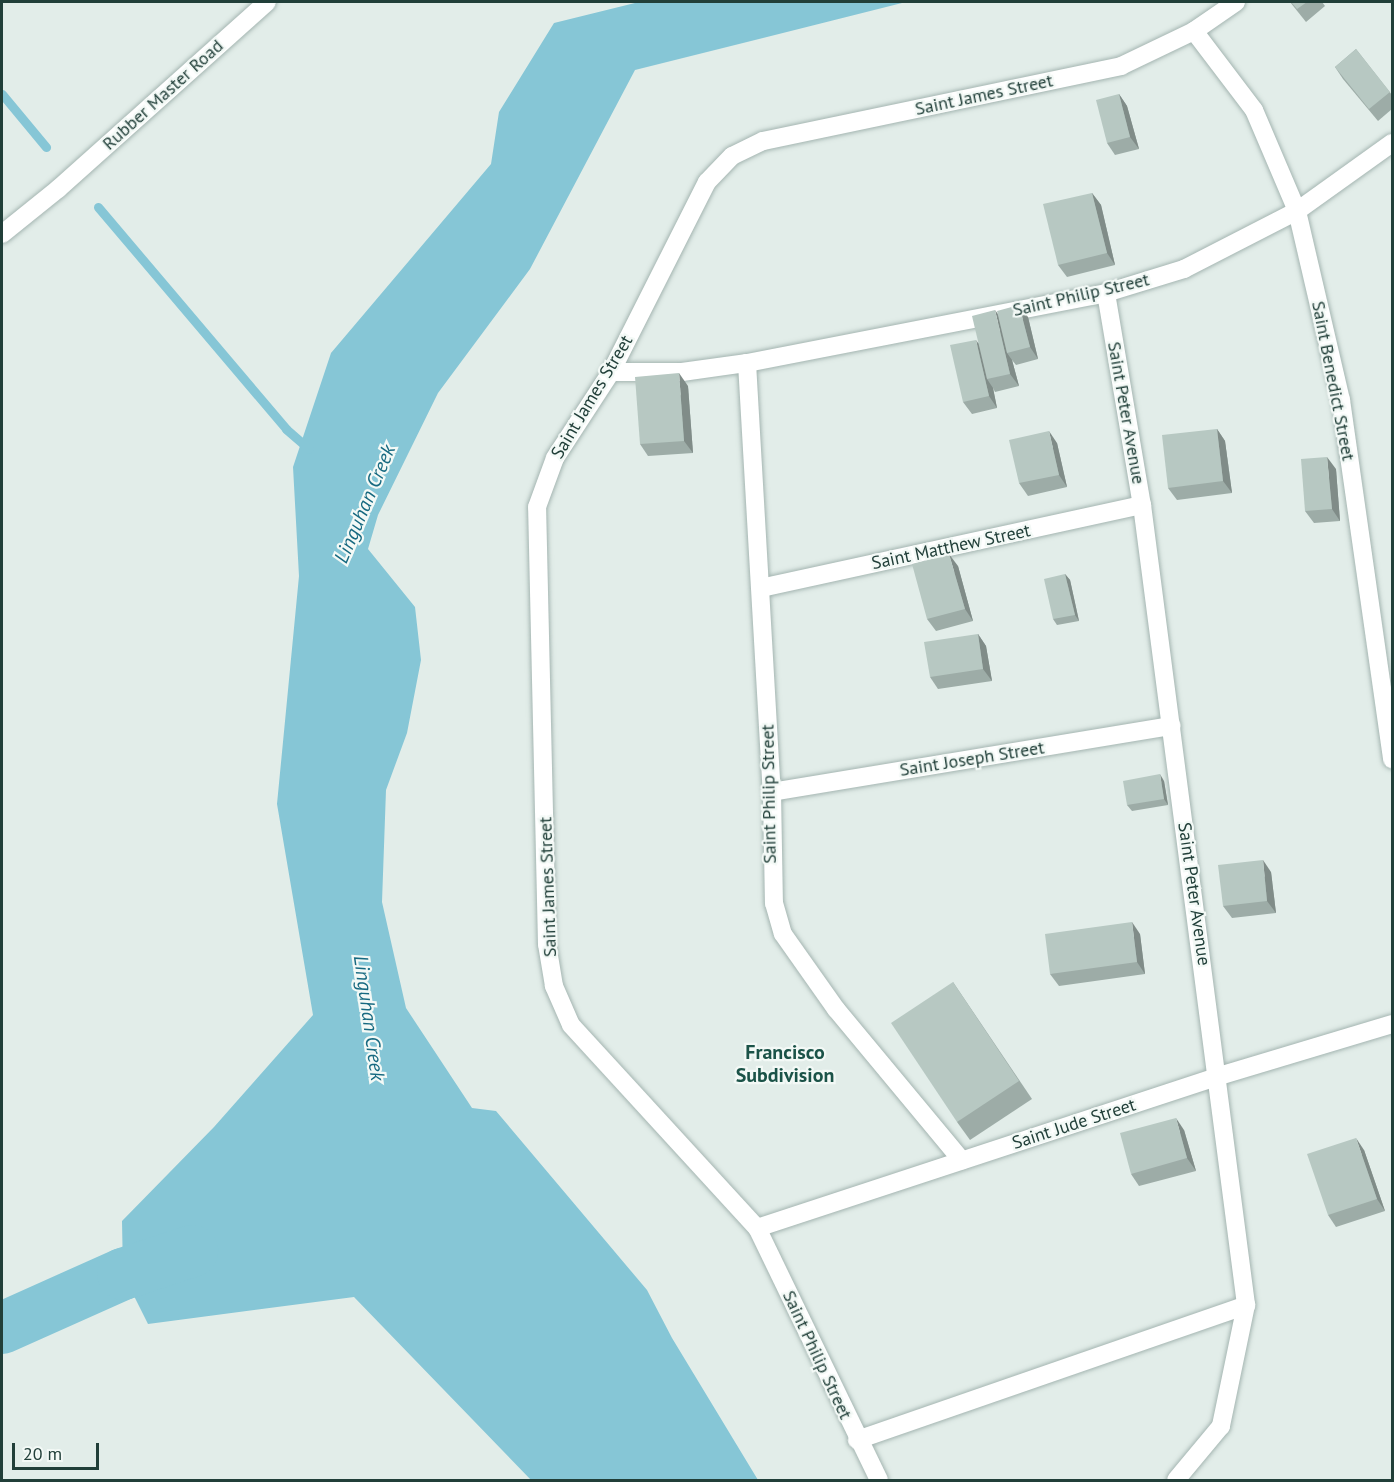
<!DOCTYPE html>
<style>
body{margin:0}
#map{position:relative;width:1394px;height:1482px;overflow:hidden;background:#e2ede9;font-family:"PT Sans",sans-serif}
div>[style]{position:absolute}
.water>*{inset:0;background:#86c6d6}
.stream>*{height:9px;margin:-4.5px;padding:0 4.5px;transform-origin:4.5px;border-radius:4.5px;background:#86c6d6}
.river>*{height:52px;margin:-26px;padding:0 26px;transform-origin:26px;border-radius:26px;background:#86c6d6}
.roads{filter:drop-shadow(0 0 2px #a4b5b1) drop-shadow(0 0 2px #a4b5b1)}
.minor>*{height:18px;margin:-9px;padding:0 9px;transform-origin:9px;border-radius:9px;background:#fff}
.wall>*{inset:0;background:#9daca7}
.shaded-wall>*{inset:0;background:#808c88}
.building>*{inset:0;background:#b7c8c2}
span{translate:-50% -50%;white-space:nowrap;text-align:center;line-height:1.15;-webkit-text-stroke:4.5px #f3f9f6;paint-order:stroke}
.street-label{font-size:18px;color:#213f39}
.water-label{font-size:20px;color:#166980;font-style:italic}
.neighbourhood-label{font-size:20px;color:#1b5348;font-weight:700}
.frame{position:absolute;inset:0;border:3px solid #213f39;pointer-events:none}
.scale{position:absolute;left:12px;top:1443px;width:87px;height:27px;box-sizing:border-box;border:3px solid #213f39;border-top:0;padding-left:8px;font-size:18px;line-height:21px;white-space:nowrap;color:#213f39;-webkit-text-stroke:4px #f3f9f6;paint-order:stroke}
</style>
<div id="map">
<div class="water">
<div style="clip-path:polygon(639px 2px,906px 2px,635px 70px,530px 269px,438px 393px,378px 515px,368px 549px,415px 607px,421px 660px,407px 733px,386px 790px,382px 902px,406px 1008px,472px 1108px,496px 1111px,647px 1290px,672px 1338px,758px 1480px,531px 1480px,354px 1297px,148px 1324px,123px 1274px,122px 1221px,214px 1127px,313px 1015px,277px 804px,299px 576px,293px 467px,331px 353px,491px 164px,499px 112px,554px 23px)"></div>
</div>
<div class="stream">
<div style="left:2px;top:94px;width:69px;rotate:50.3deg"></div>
<div style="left:98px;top:207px;width:291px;rotate:49.7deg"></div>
<div style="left:286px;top:429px;width:30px;rotate:41deg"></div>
</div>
<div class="river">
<div style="left:2px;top:1328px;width:133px;rotate:-24.1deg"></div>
<div style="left:123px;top:1274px;width:73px;rotate:-18.4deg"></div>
</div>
<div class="roads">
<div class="minor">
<div style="left:1194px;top:31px;width:99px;rotate:52.8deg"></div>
<div style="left:1254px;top:110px;width:110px;rotate:66.9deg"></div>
<div style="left:1297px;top:211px;width:194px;rotate:76.9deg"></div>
<div style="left:1341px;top:400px;width:363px;rotate:81.9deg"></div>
<div style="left:2px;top:234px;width:72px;rotate:-38.8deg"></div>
<div style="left:58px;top:189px;width:280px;rotate:-41.8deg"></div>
<div style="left:1106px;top:293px;width:215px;rotate:80.4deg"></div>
<div style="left:1142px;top:505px;width:807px;rotate:82.59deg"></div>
<div style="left:1246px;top:1305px;width:124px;rotate:101.7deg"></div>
<div style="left:1221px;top:1426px;width:70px;rotate:129.8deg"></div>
<div style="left:747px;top:363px;width:430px;rotate:86.7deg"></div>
<div style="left:772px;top:792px;width:111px;rotate:89deg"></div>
<div style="left:774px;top:903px;width:32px;rotate:74deg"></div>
<div style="left:783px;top:934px;width:92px;rotate:54.8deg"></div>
<div style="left:836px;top:1009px;width:197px;rotate:50.3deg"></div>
<div style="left:611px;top:372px;width:71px"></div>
<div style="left:682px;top:372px;width:66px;rotate:-7.9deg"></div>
<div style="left:747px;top:363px;width:366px;rotate:-11deg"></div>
<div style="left:1106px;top:293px;width:82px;rotate:-17.1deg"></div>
<div style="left:1184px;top:269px;width:127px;rotate:-27.2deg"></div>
<div style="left:1297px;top:211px;width:117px;rotate:-35.6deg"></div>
<div style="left:761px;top:588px;width:390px;rotate:-12.3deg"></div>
<div style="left:772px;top:792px;width:405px;rotate:-9.4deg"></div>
<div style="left:757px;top:1228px;width:486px;rotate:-18.2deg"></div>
<div style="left:1219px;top:1076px;width:181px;rotate:-16.7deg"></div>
<div style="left:857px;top:1440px;width:412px;rotate:-19.1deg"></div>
<div style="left:879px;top:1480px;width:280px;rotate:-115.8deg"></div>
<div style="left:757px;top:1228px;width:275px;rotate:-132.5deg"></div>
<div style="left:571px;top:1025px;width:43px;rotate:-113.6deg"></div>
<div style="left:554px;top:986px;width:43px;rotate:-99.5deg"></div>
<div style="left:547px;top:944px;width:437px;rotate:-91.3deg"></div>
<div style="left:537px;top:507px;width:52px;rotate:-69.8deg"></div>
<div style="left:555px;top:458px;width:103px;rotate:-56.9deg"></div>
<div style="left:611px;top:372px;width:213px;rotate:-63.2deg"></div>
<div style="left:707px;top:182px;width:36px;rotate:-46deg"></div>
<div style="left:732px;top:156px;width:34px;rotate:-26deg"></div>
<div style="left:763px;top:141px;width:366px;rotate:-11.8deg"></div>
<div style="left:1121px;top:66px;width:81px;rotate:-25.6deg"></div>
<div style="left:1194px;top:31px;width:51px;rotate:-34.6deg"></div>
</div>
</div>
<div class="wall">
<div style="clip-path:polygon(1290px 2px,1322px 2px,1325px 6px,1306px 22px)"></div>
<div style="clip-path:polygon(1356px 49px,1392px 95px,1392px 109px,1378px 121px,1343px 79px,1335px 67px)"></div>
<div style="clip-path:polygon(1119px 94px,1127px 106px,1139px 149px,1115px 155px,1107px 143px)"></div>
<div style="clip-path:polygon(1092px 193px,1101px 205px,1115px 265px,1067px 277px,1058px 265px)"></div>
<div style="clip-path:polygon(1028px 317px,1038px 359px,1016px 365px,1012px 360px,1019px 386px,995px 392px,993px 388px,997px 408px,972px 414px,963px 402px,978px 343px)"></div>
<div style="clip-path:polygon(688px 386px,693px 453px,648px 456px,640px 444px)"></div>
<div style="clip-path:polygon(1217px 429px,1225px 441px,1232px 493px,1177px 500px,1168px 488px)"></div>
<div style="clip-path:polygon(1057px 443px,1067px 487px,1028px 496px,1019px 483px)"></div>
<div style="clip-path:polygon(1336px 469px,1340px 521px,1314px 523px,1305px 511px)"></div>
<div style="clip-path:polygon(958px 566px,973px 621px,936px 631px,927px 619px)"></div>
<div style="clip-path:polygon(1065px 574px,1070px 580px,1079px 621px,1057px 625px,1053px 619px)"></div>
<div style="clip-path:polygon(978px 634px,986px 646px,992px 681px,938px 689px,930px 677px)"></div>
<div style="clip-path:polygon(1164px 781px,1168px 805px,1132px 811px,1127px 805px)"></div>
<div style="clip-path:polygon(1271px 872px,1276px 913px,1232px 918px,1223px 906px)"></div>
<div style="clip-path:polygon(1140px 934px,1145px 974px,1059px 986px,1050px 974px)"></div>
<div style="clip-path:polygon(953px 982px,1032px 1099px,970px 1140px,957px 1122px)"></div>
<div style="clip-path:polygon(1184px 1130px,1196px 1171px,1139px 1186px,1131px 1174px)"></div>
<div style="clip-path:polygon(1364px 1150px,1385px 1211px,1336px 1227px,1328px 1215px)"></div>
</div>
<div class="shaded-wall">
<div style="clip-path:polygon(1119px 94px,1127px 106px,1139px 149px,1130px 137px)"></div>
<div style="clip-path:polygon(1092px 193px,1101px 205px,1115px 265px,1107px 253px)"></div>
<div style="clip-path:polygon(1019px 305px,1028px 317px,1038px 359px,1030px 347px)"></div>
<div style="clip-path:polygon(995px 310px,1004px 322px,1007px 353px,1012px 360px,1019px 386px,1010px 374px)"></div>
<div style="clip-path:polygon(976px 340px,985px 353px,987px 379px,993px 388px,997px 408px,989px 396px)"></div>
<div style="clip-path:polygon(679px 373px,688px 386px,693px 453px,684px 441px)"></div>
<div style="clip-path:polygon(1217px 429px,1225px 441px,1232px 493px,1223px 481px)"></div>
<div style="clip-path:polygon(1049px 431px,1057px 443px,1067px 487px,1059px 475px)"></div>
<div style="clip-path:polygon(1327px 457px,1336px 469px,1340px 521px,1332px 509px)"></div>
<div style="clip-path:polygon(949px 554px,958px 566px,973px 621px,965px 609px)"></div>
<div style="clip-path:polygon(1065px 574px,1070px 580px,1079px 621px,1075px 615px)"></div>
<div style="clip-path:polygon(978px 634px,986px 646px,992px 681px,983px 669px)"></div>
<div style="clip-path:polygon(1160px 774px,1164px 781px,1168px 805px,1164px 799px)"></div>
<div style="clip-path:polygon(1263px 860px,1271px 872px,1276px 913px,1267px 901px)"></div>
<div style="clip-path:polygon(1132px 922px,1140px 934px,1145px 974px,1137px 962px)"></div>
<div style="clip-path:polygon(1176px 1118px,1184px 1130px,1196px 1171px,1187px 1158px)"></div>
<div style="clip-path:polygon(1356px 1138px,1364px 1150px,1385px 1211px,1377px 1199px)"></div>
</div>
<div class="building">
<div style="clip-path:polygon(1291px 2px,1307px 2px,1297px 9px)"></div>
<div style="clip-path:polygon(1356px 49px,1390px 92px,1369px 109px,1335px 67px)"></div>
<div style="clip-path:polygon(1119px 94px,1130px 137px,1107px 143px,1096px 100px)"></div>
<div style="clip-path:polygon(1092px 193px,1107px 253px,1058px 265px,1043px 204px)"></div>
<div style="clip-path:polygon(1019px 305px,1030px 347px,1007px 353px,997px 311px)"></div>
<div style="clip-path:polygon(995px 310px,1010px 374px,987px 379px,972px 316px)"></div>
<div style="clip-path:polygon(976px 340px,989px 396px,963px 402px,950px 345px)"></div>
<div style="clip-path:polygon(679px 373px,684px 441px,640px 444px,635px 377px)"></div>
<div style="clip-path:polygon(1217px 429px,1223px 481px,1168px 488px,1162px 435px)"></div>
<div style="clip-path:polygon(1049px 431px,1059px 475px,1019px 483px,1009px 440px)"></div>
<div style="clip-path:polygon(1327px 457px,1332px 509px,1305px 511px,1301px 459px)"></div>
<div style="clip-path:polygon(949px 554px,965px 609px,927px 619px,912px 564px)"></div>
<div style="clip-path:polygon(1065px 574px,1075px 615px,1053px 619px,1044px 579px)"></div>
<div style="clip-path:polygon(978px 634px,983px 669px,930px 677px,924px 642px)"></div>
<div style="clip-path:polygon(1160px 774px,1164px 799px,1127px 805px,1123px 781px)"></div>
<div style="clip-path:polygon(1263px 860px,1267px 901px,1223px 906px,1218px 865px)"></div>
<div style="clip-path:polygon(1132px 922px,1137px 962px,1050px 974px,1045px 934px)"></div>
<div style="clip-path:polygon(953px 982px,1019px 1081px,957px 1122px,891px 1023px)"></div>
<div style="clip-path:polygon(1176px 1118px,1187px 1158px,1131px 1174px,1120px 1133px)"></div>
<div style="clip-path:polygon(1356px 1138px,1377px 1199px,1328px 1215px,1307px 1154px)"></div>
</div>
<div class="street-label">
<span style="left:163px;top:95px;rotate:-42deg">Rubber Master Road</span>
<span style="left:984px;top:95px;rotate:-12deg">Saint James Street</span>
<span style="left:1081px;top:295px;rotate:-13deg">Saint Philip Street</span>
<span style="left:1333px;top:381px;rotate:79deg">Saint Benedict Street</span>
<span style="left:592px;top:397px;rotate:-59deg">Saint James Street</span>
<span style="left:1126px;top:413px;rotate:80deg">Saint Peter Avenue</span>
<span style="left:951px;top:547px;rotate:-12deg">Saint Matthew Street</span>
<span style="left:972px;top:759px;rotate:-9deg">Saint Joseph Street</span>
<span style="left:769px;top:794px;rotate:-91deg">Saint Philip Street</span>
<span style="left:548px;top:887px;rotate:-92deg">Saint James Street</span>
<span style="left:1194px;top:894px;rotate:82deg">Saint Peter Avenue</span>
<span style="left:1074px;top:1124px;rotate:-18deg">Saint Jude Street</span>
<span style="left:817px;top:1355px;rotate:65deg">Saint Philip Street</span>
</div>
<div class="water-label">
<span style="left:365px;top:504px;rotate:-67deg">Linguhan Creek</span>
<span style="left:369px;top:1018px;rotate:82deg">Linguhan Creek</span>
</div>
<div class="neighbourhood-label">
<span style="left:785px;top:1064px">Francisco<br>Subdivision</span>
</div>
<div class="frame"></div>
<div class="scale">20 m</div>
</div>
